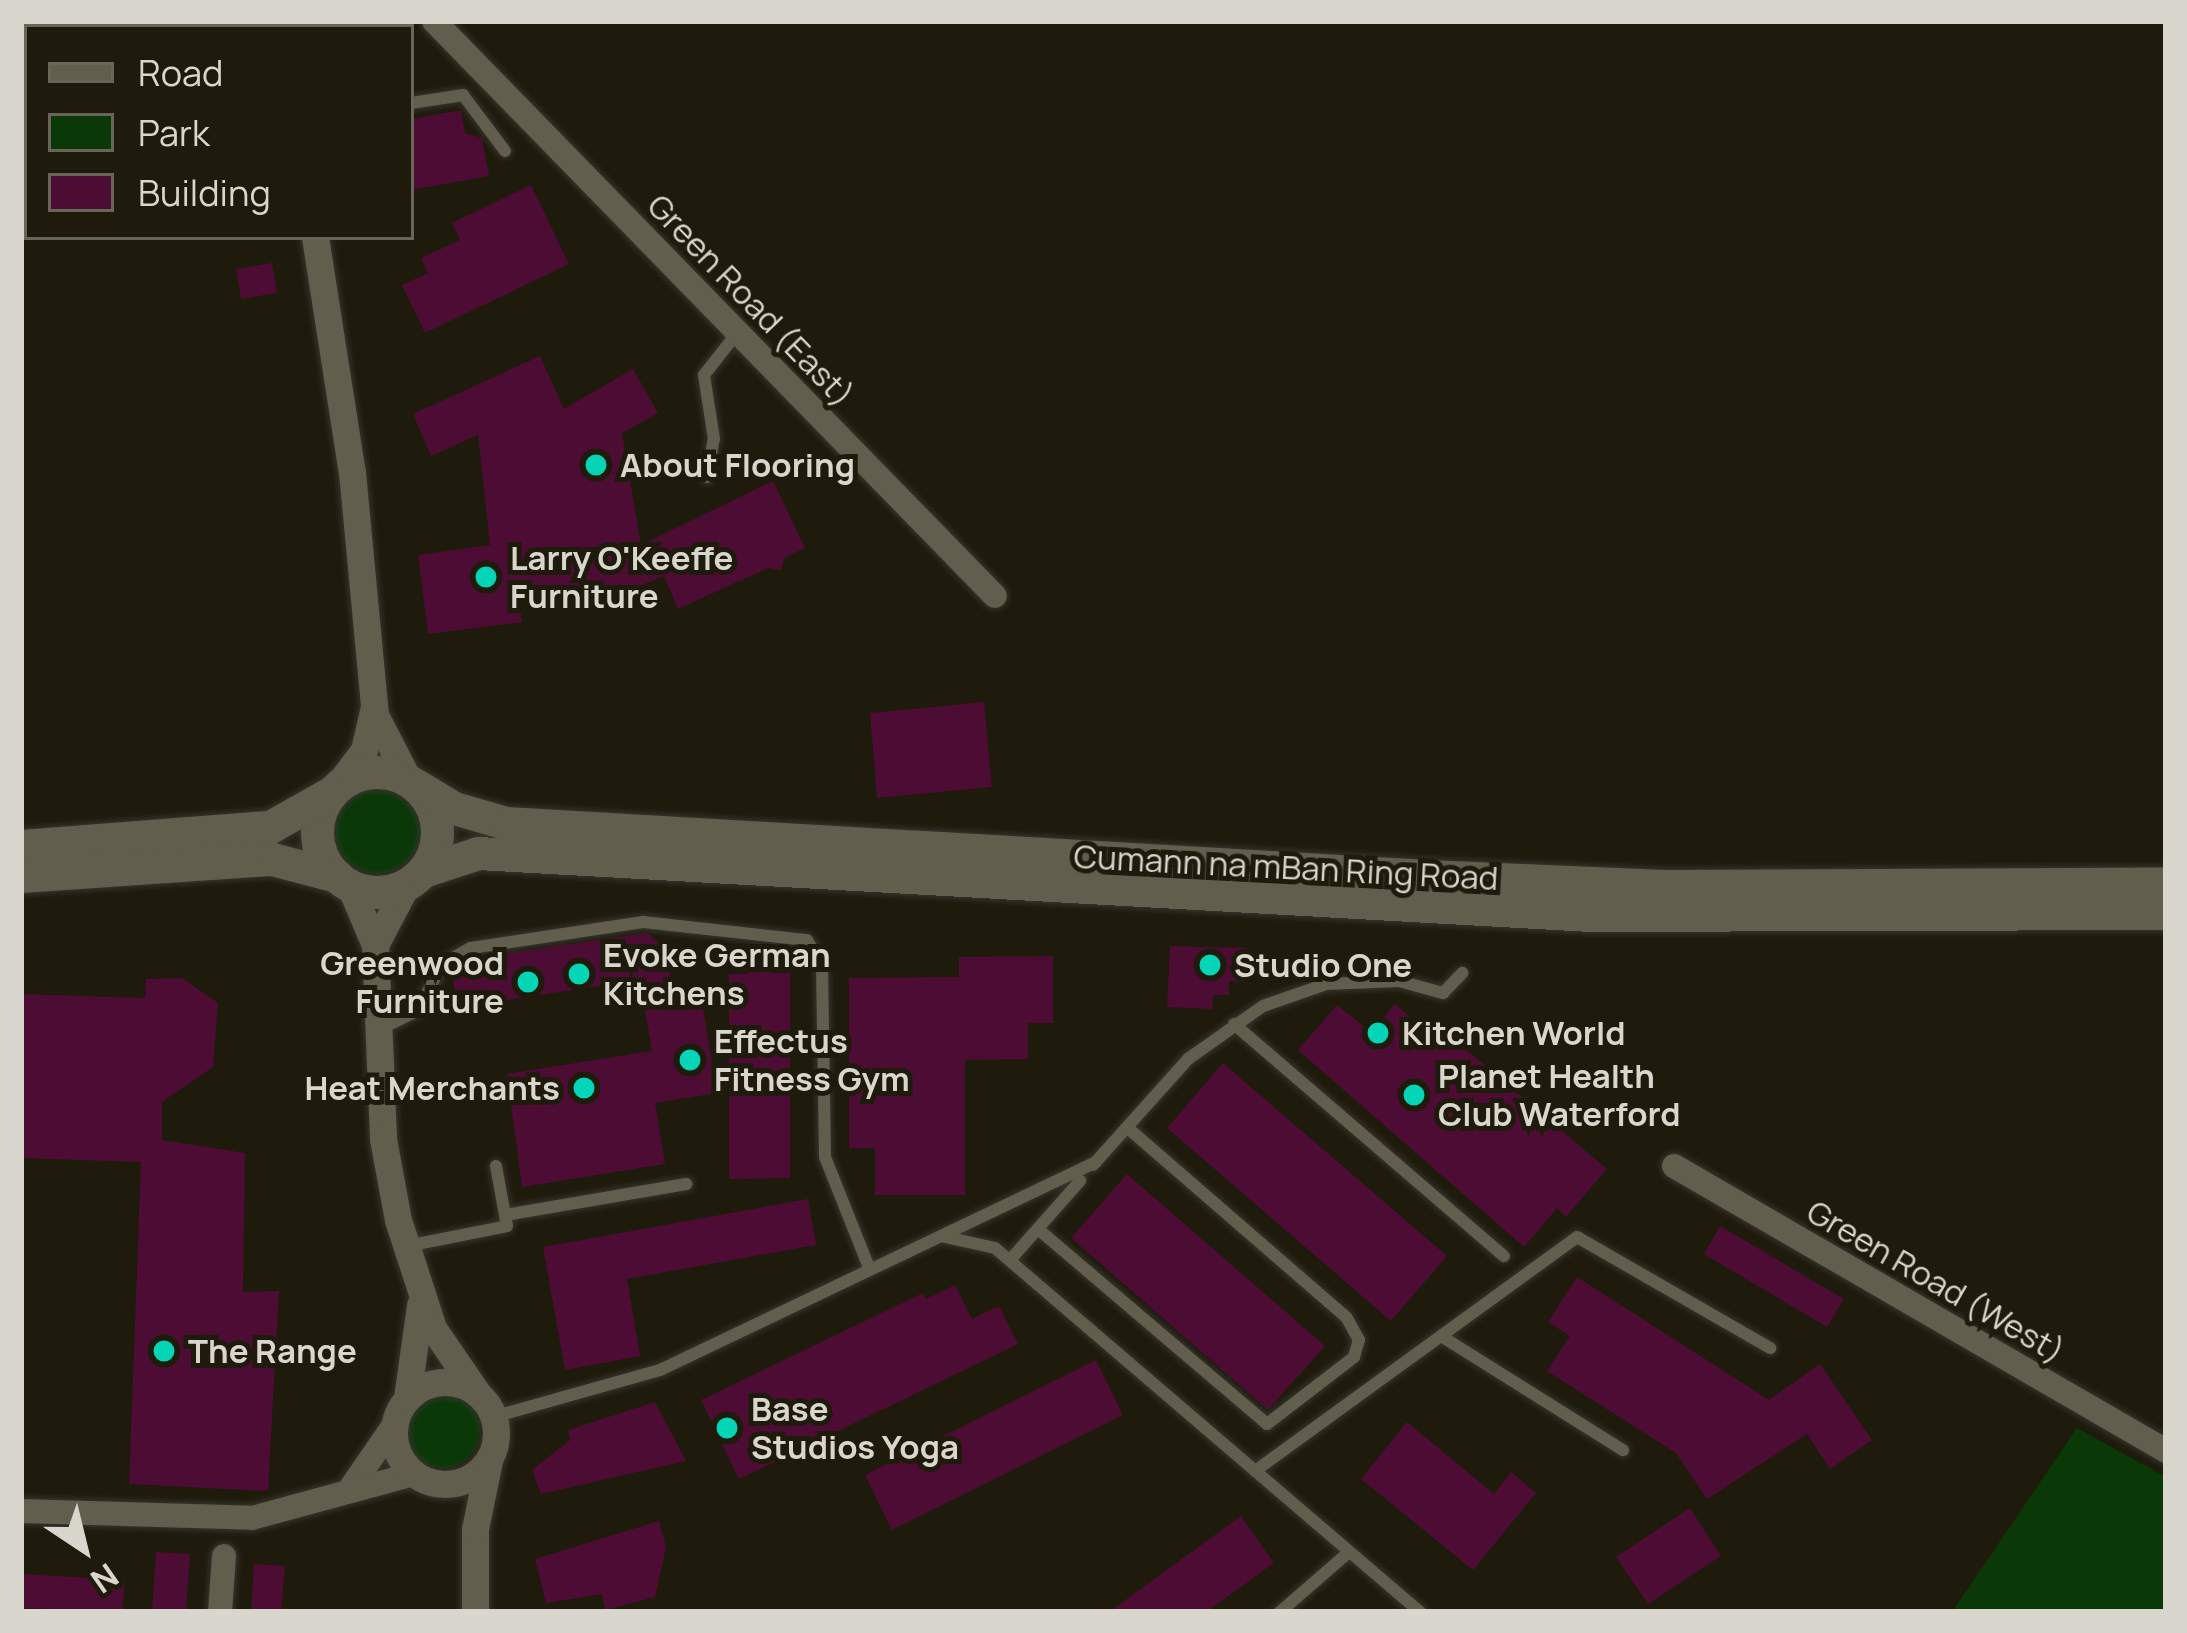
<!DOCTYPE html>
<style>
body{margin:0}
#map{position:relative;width:2187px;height:1633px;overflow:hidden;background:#1e1b0c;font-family:Manrope,sans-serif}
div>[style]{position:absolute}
.green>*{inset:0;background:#0a3907}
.round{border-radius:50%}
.building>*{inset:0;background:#4d0c33}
.roads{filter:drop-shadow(0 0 3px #36342d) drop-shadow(0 0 3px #36342d)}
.service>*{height:12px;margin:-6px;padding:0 6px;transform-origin:6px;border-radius:6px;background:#615e4d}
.minor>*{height:24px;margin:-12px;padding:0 12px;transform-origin:12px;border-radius:12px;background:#615e4d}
.tertiary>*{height:27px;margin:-13.5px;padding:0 13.5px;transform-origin:13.5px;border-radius:13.5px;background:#615e4d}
.tertiary>.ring{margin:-13.5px;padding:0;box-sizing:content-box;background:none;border:27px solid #615e4d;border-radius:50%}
.secondary>*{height:33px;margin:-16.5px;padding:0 16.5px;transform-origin:16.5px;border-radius:16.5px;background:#615e4d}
.secondary>.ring{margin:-16.5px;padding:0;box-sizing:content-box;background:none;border:33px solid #615e4d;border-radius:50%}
.dots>*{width:33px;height:33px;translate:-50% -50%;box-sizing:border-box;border:6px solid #1e1b0c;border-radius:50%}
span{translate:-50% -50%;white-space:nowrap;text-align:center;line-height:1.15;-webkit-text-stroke:10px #1e1b0c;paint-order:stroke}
.street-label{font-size:33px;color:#d8d6cd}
.poi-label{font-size:33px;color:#d8d6cd;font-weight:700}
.left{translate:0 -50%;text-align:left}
.right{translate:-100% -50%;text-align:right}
.frame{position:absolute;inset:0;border:24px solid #d8d6cd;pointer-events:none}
.legend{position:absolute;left:24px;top:24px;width:390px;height:216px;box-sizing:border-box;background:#1e1b0c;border:3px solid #686659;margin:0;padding:15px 21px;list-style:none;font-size:36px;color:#d8d6cd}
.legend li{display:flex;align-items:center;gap:24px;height:60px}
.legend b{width:60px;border:3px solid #686659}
.north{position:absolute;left:24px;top:1489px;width:120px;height:120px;-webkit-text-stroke:9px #1e1b0c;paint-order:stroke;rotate:145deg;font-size:33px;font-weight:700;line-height:48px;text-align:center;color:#d8d6cd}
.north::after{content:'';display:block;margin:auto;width:42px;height:54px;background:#d8d6cd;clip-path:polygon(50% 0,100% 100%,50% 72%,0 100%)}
</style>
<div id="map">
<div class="green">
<div class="round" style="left:333px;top:786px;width:88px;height:88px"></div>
<div class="round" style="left:406px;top:1394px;width:74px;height:74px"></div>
<div style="clip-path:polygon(2077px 1428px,2166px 1477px,2166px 1612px,1952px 1612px)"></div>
</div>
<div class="building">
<div style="clip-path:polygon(461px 110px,465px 133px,482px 138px,489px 176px,411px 190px,411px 119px)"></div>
<div style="clip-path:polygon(531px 185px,569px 264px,425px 333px,402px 285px,428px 273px,421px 258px,460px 240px,452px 223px)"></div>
<div style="clip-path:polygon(272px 263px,277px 293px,241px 299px,236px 269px)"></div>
<div style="clip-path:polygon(540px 356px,564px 409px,633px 369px,658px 413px,622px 433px,641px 545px,773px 481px,805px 548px,784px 558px,781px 570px,768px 568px,678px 609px,664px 576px,571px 614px,564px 597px,519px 603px,522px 622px,428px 634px,418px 555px,490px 545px,478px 435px,431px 456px,413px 414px)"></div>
<div style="clip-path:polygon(984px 702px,992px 787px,877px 798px,870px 713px)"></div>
<div style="clip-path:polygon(647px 933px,668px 950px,673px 1000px,701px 996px,717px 1093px,655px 1103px,665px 1164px,522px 1187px,507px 1074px,652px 1051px,640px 980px,459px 1007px,452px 978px,474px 958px)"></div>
<div style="clip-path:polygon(1170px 946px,1246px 948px,1245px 982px,1229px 981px,1229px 995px,1213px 995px,1212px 1009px,1167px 1007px)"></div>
<div style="clip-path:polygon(748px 956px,772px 956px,772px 973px,790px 973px,790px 1178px,729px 1179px,729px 974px,748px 974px)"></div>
<div style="clip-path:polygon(1053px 956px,1053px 1023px,1028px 1023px,1028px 1059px,965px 1060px,965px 1195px,875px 1195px,875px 1148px,849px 1148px,849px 978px,959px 977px,959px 957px)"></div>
<div style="clip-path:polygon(182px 978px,218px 1003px,213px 1067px,162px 1102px,162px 1140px,245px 1153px,243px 1292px,279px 1291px,268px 1491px,129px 1484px,141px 1162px,21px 1158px,21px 994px,145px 998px,146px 979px)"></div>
<div style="clip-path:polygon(1395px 1004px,1429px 1033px,1436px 1024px,1607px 1169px,1566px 1217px,1557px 1208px,1524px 1247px,1298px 1050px,1337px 1005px,1371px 1032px)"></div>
<div style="clip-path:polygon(1223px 1063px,1447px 1256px,1391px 1321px,1167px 1128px)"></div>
<div style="clip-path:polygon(1127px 1174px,1325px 1346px,1268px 1410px,1071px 1238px)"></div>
<div style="clip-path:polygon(808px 1199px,816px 1245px,627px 1279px,640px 1356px,565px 1370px,543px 1247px)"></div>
<div style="clip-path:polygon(1720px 1226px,1844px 1299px,1827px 1327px,1704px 1254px)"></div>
<div style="clip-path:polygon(1577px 1277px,1769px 1400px,1820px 1364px,1872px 1440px,1830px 1469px,1807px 1434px,1707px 1499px,1676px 1453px,1547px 1371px,1570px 1336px,1548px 1322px)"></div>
<div style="clip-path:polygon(955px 1285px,972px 1319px,999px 1306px,1018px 1344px,739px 1479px,701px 1400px,923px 1293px,926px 1299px)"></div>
<div style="clip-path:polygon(1096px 1360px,1123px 1415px,892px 1530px,865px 1475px)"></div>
<div style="clip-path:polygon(655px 1402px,686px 1461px,541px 1494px,532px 1470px,570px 1440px,568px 1430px)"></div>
<div style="clip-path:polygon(1407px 1422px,1494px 1494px,1511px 1472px,1536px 1493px,1473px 1570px,1361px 1479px)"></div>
<div style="clip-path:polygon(1690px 1508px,1721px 1556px,1648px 1604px,1616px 1557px)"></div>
<div style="clip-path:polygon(1241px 1516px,1274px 1563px,1206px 1612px,1109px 1612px)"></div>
<div style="clip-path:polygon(659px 1521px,666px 1547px,655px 1597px,605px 1610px,602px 1594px,546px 1603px,535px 1559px)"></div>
<div style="clip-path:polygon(156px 1552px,190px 1554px,186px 1612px,152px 1612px)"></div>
<div style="clip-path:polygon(254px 1564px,285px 1566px,281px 1612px,251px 1612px)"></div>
<div style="clip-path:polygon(21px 1574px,125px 1580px,122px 1612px,21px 1608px)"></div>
</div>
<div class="roads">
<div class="service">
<div style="left:411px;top:103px;width:53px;rotate:-8.7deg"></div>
<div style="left:463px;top:95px;width:70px;rotate:53.1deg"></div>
<div style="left:707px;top:477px;width:39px;rotate:-80deg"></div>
<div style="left:714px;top:439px;width:65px;rotate:-98.9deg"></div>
<div style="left:704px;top:375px;width:53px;rotate:-51.8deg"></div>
<div style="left:1234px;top:1024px;width:356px;rotate:40.7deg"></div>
<div style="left:380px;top:1029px;width:43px;rotate:-26deg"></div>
<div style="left:419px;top:1010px;width:50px;rotate:-63.9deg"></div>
<div style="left:441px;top:965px;width:34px;rotate:-30deg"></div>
<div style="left:471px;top:948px;width:174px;rotate:-8.6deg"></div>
<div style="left:643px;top:922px;width:165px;rotate:6.3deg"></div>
<div style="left:807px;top:940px;width:30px;rotate:60deg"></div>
<div style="left:822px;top:966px;width:191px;rotate:89.1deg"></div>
<div style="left:825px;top:1157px;width:116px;rotate:68.3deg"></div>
<div style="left:1093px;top:1165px;width:142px;rotate:-48.1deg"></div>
<div style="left:1188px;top:1059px;width:92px;rotate:-35.2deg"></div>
<div style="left:1263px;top:1006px;width:67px;rotate:-19.2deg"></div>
<div style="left:1326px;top:984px;width:73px;rotate:-2.4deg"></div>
<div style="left:1399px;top:981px;width:46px;rotate:15.3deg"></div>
<div style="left:1443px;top:993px;width:28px;rotate:-46deg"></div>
<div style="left:505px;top:1215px;width:184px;rotate:-9.7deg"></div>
<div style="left:1038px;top:1229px;width:301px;rotate:40.4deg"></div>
<div style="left:1267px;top:1424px;width:110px;rotate:-37.6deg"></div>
<div style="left:1354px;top:1357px;width:18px;rotate:-74deg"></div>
<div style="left:1359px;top:1340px;width:26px;rotate:-119deg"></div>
<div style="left:1346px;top:1317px;width:290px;rotate:-139.1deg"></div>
<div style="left:945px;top:1237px;width:51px;rotate:12.4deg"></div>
<div style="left:995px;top:1248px;width:560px;rotate:40.58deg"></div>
<div style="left:407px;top:1246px;width:102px;rotate:-11.3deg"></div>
<div style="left:507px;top:1226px;width:61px;rotate:-100.4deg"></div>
<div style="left:1010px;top:1260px;width:106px;rotate:-48.5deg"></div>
<div style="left:1441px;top:1336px;width:215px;rotate:32.1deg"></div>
<div style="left:493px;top:1417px;width:173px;rotate:-15.7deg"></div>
<div style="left:660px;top:1370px;width:483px;rotate:-25.5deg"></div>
<div style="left:1255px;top:1471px;width:398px;rotate:-36deg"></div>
<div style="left:1577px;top:1237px;width:223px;rotate:29.9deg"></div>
<div style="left:1280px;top:1612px;width:91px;rotate:-41deg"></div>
</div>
<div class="minor">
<div style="left:434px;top:21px;width:803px;rotate:45.71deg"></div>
<div style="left:1674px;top:1166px;width:569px;rotate:30.08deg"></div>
<div style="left:352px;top:1486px;width:74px;rotate:-55.5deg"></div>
<div style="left:21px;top:1511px;width:231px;rotate:1.7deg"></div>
<div style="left:252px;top:1518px;width:168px;rotate:-15.2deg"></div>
<div style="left:220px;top:1612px;width:56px;rotate:-85.9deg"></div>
</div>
<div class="tertiary">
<div style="left:278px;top:21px;width:6px;rotate:81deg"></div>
<div style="left:315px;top:237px;width:238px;rotate:81.1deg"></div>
<div style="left:352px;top:472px;width:244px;rotate:84.6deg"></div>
<div style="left:375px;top:715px;width:72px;rotate:62.7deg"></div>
<div style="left:337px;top:786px;width:45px;rotate:-53.1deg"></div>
<div style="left:364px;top:750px;width:40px;rotate:-77deg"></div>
<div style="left:350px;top:886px;width:64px;rotate:67deg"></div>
<div style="left:375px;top:945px;width:194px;rotate:87.6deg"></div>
<div style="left:383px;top:1139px;width:82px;rotate:79.5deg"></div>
<div style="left:398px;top:1220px;width:114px;rotate:72deg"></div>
<div style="left:433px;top:1328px;width:80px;rotate:55.7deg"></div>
<div style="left:375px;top:945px;width:69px;rotate:-62.3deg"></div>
<div class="ring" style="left:394px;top:1382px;width:75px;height:75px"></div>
<div style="left:407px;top:1398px;width:94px;rotate:-82deg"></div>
<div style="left:475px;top:1612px;width:83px;rotate:-90deg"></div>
<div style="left:475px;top:1529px;width:69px;rotate:-78.4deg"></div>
</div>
<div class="secondary">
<div class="ring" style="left:317px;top:772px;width:87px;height:87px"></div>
<div style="left:416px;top:785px;width:44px;rotate:31.2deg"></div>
<div style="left:454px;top:808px;width:54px;rotate:16.1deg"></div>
<div style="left:506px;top:823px;width:924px;rotate:3.29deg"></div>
<div style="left:1428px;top:876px;width:242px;rotate:2.4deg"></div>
<div style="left:1670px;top:886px;width:496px;rotate:-0.3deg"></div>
<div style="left:21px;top:846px;width:250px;rotate:-4.4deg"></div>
<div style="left:270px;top:827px;width:71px;rotate:-29.4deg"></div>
<div style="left:423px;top:871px;width:58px;rotate:-18.1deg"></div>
<div style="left:478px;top:853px;width:1113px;rotate:3.19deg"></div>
<div style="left:1589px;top:915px;width:577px;rotate:-0.2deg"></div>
<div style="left:21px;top:876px;width:252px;rotate:-3.9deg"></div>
<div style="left:272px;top:859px;width:67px;rotate:14.7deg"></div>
</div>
</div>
<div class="dots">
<div style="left:596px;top:465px;background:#03d5b6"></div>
<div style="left:486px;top:577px;background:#03d5b6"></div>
<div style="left:1210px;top:965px;background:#03d5b6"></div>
<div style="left:579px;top:974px;background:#03d5b6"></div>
<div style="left:528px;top:982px;background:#03d5b6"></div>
<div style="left:1378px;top:1033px;background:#03d5b6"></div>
<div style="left:690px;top:1060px;background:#03d5b6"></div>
<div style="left:584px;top:1088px;background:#03d5b6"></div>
<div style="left:1414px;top:1095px;background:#03d5b6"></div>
<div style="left:164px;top:1351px;background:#03d5b6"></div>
<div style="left:727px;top:1428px;background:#03d5b6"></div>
</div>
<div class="street-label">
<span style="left:751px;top:300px;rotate:46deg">Green Road (East)</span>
<span style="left:1286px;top:867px;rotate:3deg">Cumann na mBan Ring Road</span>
<span style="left:1936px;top:1281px;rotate:30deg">Green Road (West)</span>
</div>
<div class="poi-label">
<span class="left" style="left:620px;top:465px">About Flooring</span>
<span class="left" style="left:510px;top:577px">Larry O'Keeffe<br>Furniture</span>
<span class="left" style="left:603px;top:974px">Evoke German<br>Kitchens</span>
<span class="right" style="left:504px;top:982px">Greenwood<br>Furniture</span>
<span class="left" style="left:1234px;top:965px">Studio One</span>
<span class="left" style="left:1402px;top:1033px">Kitchen World</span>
<span class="left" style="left:714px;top:1060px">Effectus<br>Fitness Gym</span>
<span class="left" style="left:1438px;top:1095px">Planet Health<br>Club Waterford</span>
<span class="right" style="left:560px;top:1088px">Heat Merchants</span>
<span class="left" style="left:188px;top:1351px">The Range</span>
<span class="left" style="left:751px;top:1428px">Base<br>Studios Yoga</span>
</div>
<div class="frame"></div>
<ul class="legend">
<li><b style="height:15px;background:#615e4d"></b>Road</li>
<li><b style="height:33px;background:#0a3907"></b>Park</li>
<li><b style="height:33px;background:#4d0c33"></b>Building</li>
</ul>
<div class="north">N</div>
</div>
